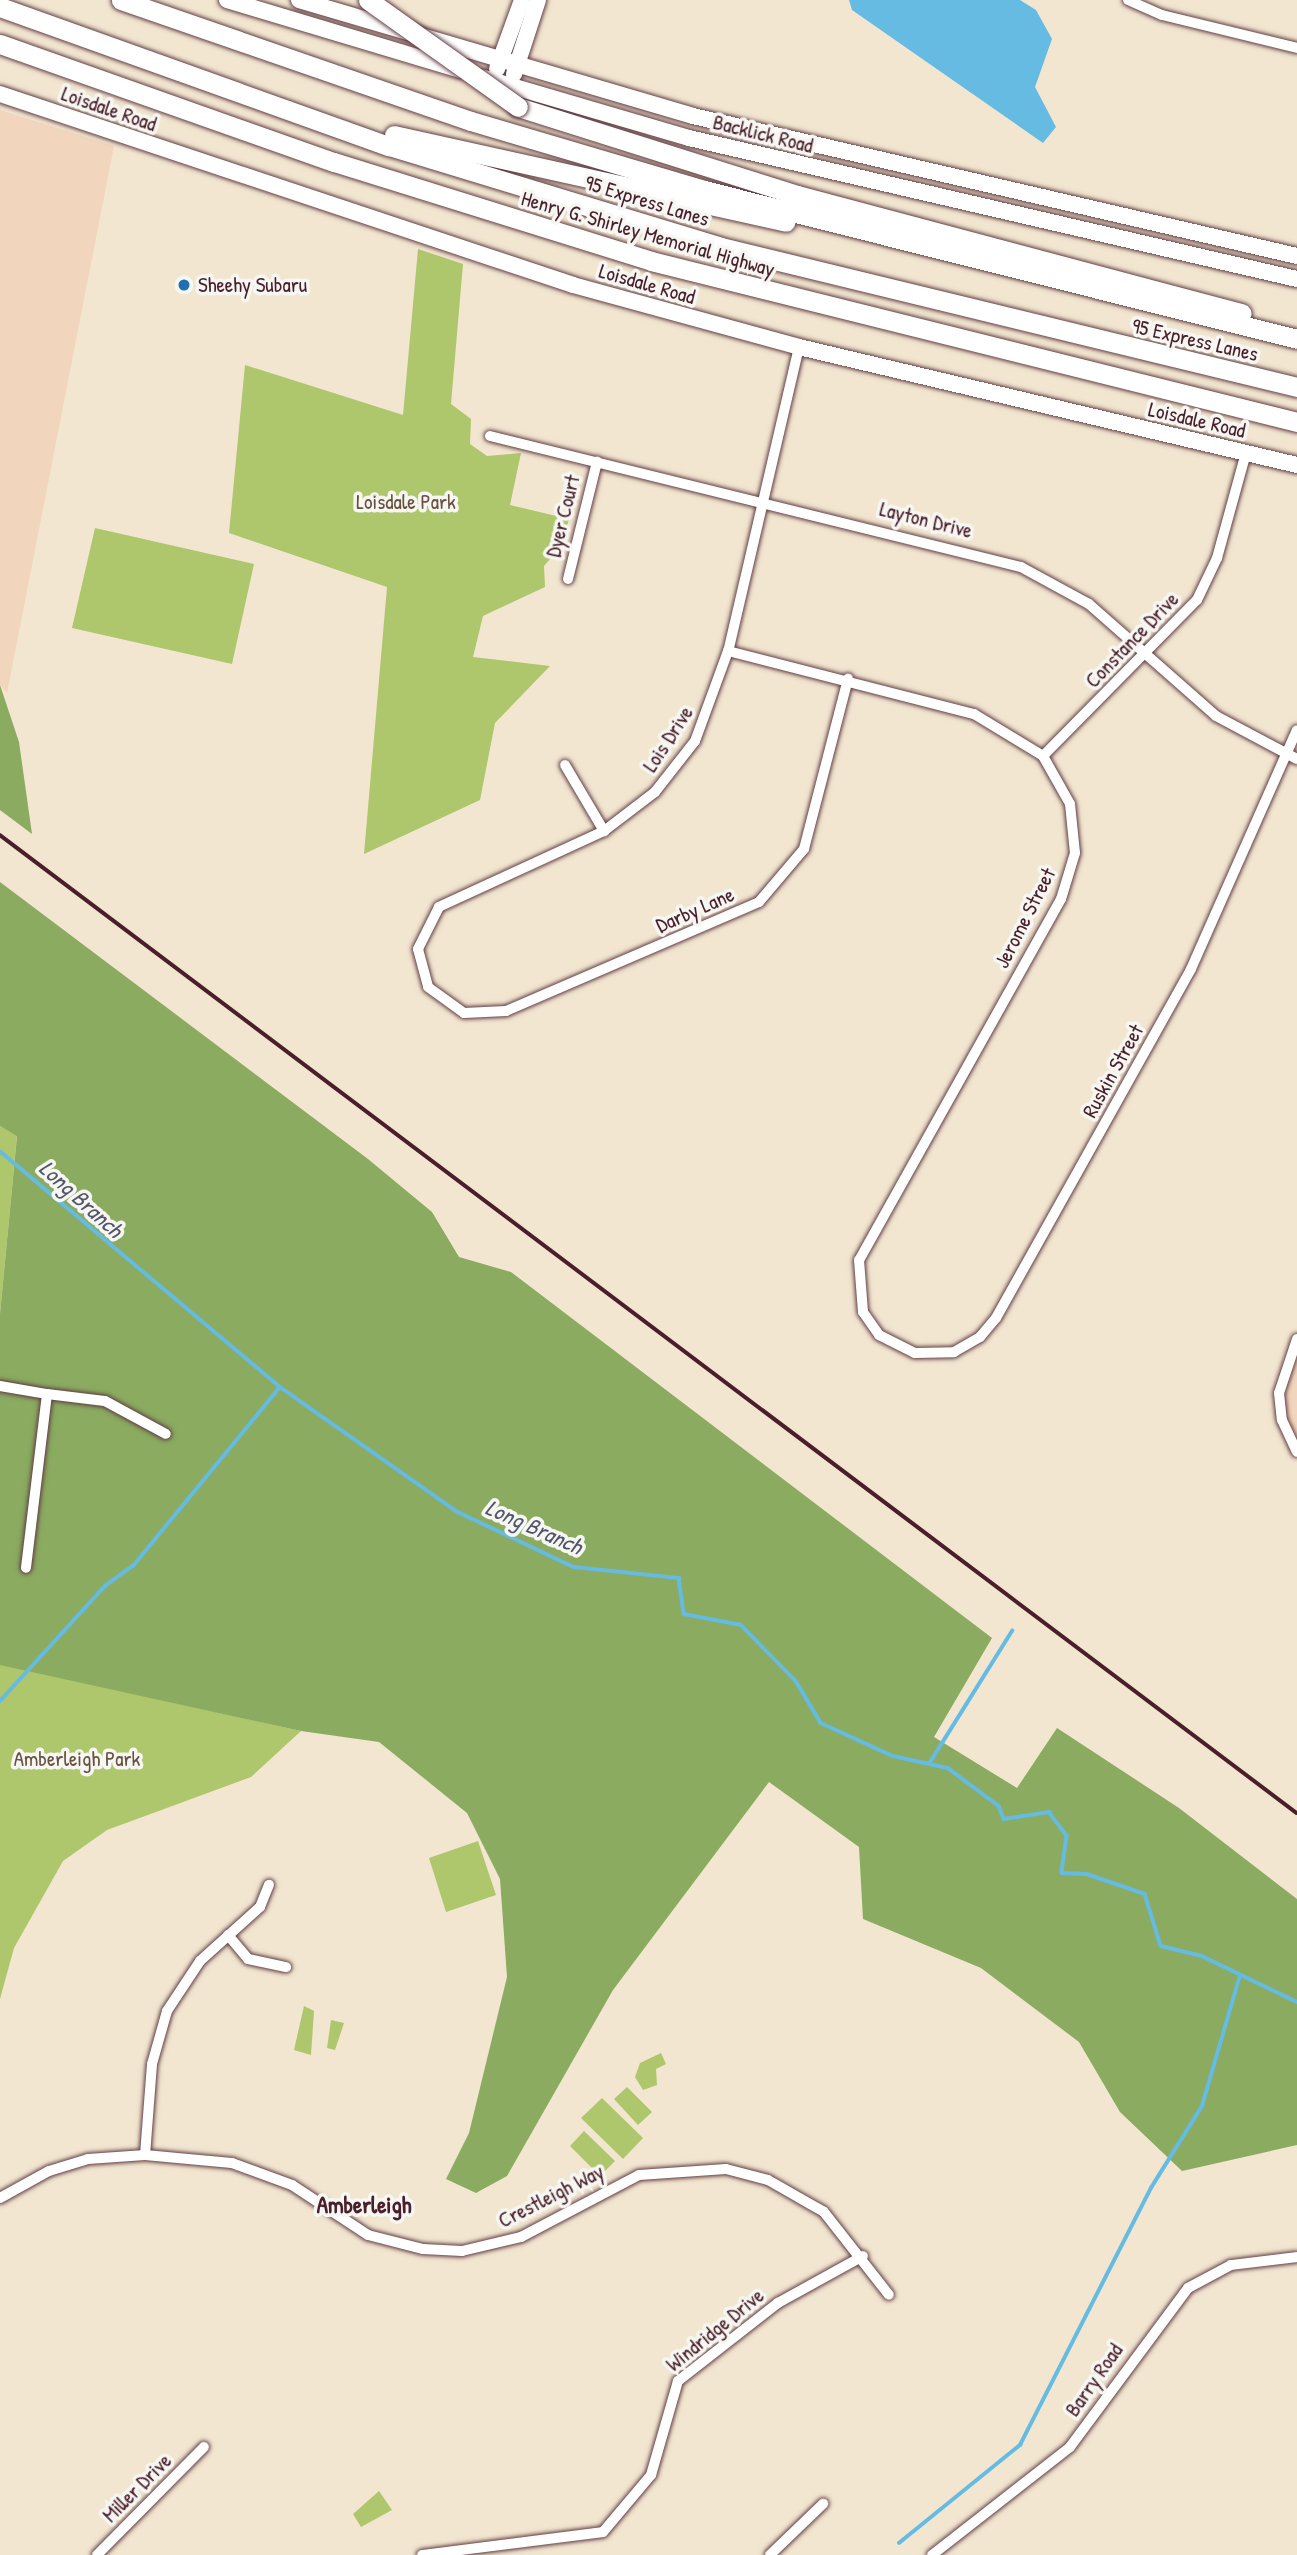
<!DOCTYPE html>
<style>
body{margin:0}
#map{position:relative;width:1297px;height:2555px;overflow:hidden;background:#f2e6d0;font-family:"Patrick Hand",sans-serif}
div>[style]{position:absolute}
.built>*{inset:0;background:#f1d5bd}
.green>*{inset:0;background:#aec66c}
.forest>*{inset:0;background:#8aab60}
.water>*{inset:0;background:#65bbe2}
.stream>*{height:3.5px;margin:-1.75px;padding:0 1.75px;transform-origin:1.75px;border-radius:1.75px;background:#65bbe2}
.roads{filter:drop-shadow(0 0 2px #633d44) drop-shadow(0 0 2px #633d44)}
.street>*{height:10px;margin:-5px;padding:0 5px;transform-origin:5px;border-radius:5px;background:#fff}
.secondary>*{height:16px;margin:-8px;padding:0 8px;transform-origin:8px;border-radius:8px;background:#fff}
.highway>*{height:19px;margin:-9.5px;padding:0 9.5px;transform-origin:9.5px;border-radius:9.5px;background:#fff}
.rail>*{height:3.5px;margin:-1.75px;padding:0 1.75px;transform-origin:1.75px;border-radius:1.75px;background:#4a1f2b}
.bridges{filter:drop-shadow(0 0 2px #633d44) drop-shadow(0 0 2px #633d44)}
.highway-bridge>*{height:19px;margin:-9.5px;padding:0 9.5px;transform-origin:9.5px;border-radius:9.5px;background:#fff}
.dots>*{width:19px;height:19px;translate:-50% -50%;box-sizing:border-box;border:4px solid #f6f6f2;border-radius:50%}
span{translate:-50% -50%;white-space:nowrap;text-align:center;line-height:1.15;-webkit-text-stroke:7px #f6f6f2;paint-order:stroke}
.street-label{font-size:21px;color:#4a1f2b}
.poi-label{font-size:21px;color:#4a1f2b}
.left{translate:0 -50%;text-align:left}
.park-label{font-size:21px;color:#68513e}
.water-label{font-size:23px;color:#53566b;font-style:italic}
.neighbourhood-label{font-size:23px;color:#4a1f2b;font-weight:700}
</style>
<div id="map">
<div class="built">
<div style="clip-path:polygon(0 110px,114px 146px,7px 693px,0 685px)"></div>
<div style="clip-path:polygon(1297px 1346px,1297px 1441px,1282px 1420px,1284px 1363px)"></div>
</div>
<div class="green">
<div style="clip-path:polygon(418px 249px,463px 264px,451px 404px,471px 419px,470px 444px,487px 456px,521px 453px,510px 505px,569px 519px,562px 545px,544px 566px,545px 587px,483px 616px,473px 657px,550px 666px,495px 723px,480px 800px,364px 854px,387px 587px,229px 533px,245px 365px,403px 415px)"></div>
<div style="clip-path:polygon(95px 528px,254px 564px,232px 664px,72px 628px)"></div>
<div style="clip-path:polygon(0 1126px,17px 1135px,0 1314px)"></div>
<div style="clip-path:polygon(0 1664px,301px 1731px,251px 1777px,107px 1830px,63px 1861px,14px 1948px,0 1999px)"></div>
<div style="clip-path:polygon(478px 1841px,496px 1895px,446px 1912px,429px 1858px)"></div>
<div style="clip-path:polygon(304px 2006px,314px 2011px,311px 2055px,294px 2050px)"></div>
<div style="clip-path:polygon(331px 2020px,344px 2023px,335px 2050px,327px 2048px)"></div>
<div style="clip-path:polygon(661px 2053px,666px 2064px,656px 2069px,657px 2085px,643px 2090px,635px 2077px,640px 2063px)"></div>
<div style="clip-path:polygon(627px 2087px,652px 2112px,638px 2125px,614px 2099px)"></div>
<div style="clip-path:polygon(602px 2098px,643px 2138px,623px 2159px,581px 2118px)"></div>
<div style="clip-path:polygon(584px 2131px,615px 2161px,600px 2176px,570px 2146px)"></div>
<div style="clip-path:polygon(379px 2491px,392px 2510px,361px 2527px,353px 2514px)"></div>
</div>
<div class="forest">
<div style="clip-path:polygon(0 685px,19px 742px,32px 834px,0 810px)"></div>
<div style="clip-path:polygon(0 882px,368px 1159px,432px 1212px,459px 1257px,511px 1272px,992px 1638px,934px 1737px,1017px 1788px,1057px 1728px,1179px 1808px,1297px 1899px,1297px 2145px,1182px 2171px,1120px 2112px,1079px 2042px,981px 1968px,863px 1919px,859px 1847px,769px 1782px,613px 1990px,507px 2176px,476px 2193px,446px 2179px,469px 2133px,507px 1977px,500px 1879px,467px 1813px,379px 1742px,301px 1731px,0 1665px,0 1314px,17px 1136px,0 1126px)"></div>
</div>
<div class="water">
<div style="clip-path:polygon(849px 0,1020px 0,1036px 10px,1052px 39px,1035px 87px,1056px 127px,1043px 143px,852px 10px)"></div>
</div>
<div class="stream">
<div style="left:0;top:1151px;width:366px;rotate:40.1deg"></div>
<div style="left:280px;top:1387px;width:218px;rotate:35.1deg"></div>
<div style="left:458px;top:1512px;width:128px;rotate:25.4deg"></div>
<div style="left:574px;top:1567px;width:106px;rotate:6deg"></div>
<div style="left:679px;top:1578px;width:36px;rotate:82deg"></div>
<div style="left:684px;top:1614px;width:58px;rotate:10.9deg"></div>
<div style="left:741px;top:1625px;width:78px;rotate:45.5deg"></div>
<div style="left:796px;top:1681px;width:49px;rotate:59.2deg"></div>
<div style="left:821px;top:1723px;width:79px;rotate:24.6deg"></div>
<div style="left:893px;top:1756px;width:56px;rotate:12.3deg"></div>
<div style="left:948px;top:1768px;width:64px;rotate:36.7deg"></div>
<div style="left:999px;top:1806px;width:14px;rotate:69deg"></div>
<div style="left:1004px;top:1819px;width:46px;rotate:-8.8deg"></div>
<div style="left:1049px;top:1812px;width:30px;rotate:53deg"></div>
<div style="left:1067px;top:1836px;width:37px;rotate:98deg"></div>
<div style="left:1062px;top:1873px;width:25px;rotate:2deg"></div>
<div style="left:1087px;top:1874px;width:61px;rotate:19deg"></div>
<div style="left:1145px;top:1894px;width:54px;rotate:72.9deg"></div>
<div style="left:1161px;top:1946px;width:42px;rotate:13.7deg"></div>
<div style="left:1202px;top:1956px;width:106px;rotate:25.8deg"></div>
<div style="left:0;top:1701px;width:156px;rotate:-47.6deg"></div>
<div style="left:105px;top:1586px;width:34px;rotate:-36deg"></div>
<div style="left:133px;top:1566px;width:230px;rotate:-50.6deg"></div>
<div style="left:929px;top:1764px;width:157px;rotate:-58deg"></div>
<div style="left:899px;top:2543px;width:156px;rotate:-39deg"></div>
<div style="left:1020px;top:2445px;width:288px;rotate:-63deg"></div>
<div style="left:1151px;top:2188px;width:97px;rotate:-58.1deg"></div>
<div style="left:1202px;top:2106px;width:136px;rotate:-73.8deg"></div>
</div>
<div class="roads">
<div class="street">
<div style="left:1128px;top:0;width:37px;rotate:24deg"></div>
<div style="left:1162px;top:15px;width:139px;rotate:13.7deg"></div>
<div style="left:799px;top:347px;width:312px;rotate:103.1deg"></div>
<div style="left:728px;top:651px;width:96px;rotate:110.1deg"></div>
<div style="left:695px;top:741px;width:65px;rotate:128.1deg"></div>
<div style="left:655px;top:792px;width:64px;rotate:142.6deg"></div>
<div style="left:604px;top:831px;width:182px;rotate:155.3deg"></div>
<div style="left:439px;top:907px;width:47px;rotate:116.6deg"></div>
<div style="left:418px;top:949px;width:39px;rotate:75deg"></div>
<div style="left:428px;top:987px;width:44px;rotate:35.8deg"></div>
<div style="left:464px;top:1013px;width:42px;rotate:-2.7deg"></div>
<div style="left:506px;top:1011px;width:275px;rotate:-23.3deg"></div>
<div style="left:759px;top:902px;width:70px;rotate:-49.7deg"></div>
<div style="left:804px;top:849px;width:176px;rotate:-75.5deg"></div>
<div style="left:490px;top:436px;width:547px;rotate:13.86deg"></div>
<div style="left:1021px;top:567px;width:77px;rotate:28.6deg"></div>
<div style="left:1089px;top:604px;width:169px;rotate:41.4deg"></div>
<div style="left:1216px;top:716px;width:92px;rotate:28deg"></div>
<div style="left:568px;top:579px;width:121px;rotate:-76.1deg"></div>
<div style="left:728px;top:651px;width:254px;rotate:14.4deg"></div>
<div style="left:974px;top:714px;width:81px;rotate:31.3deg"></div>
<div style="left:1043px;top:756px;width:55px;rotate:60.6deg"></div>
<div style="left:1070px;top:804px;width:49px;rotate:84.2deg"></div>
<div style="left:1075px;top:853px;width:48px;rotate:106.9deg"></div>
<div style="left:1061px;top:899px;width:414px;rotate:119.2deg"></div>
<div style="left:859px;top:1260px;width:52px;rotate:85.6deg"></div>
<div style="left:863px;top:1312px;width:28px;rotate:55deg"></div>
<div style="left:879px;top:1335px;width:40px;rotate:26.6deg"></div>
<div style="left:915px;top:1353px;width:39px;rotate:-1deg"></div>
<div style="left:954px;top:1352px;width:30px;rotate:-30deg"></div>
<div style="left:980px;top:1337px;width:25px;rotate:-50deg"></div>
<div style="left:996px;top:1318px;width:400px;rotate:-60.8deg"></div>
<div style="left:1191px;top:969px;width:261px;rotate:-66.1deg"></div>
<div style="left:1043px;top:756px;width:219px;rotate:-45.4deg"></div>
<div style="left:1197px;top:600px;width:47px;rotate:-64.5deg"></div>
<div style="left:1217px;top:558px;width:109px;rotate:-74.6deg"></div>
<div style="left:565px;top:765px;width:77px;rotate:59.4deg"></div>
<div style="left:1297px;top:1339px;width:57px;rotate:108.4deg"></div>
<div style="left:1279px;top:1393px;width:27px;rotate:84deg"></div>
<div style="left:1282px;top:1420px;width:35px;rotate:65deg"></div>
<div style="left:0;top:1386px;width:48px;rotate:9.7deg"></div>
<div style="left:47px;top:1394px;width:175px;rotate:96.9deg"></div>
<div style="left:47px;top:1394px;width:58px;rotate:6.9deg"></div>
<div style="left:105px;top:1401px;width:69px;rotate:28.4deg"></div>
<div style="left:228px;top:1935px;width:31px;rotate:50deg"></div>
<div style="left:248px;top:1959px;width:39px;rotate:12deg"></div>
<div style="left:145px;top:2155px;width:91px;rotate:-85.6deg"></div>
<div style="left:152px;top:2064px;width:55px;rotate:-74.2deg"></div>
<div style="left:167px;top:2011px;width:60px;rotate:-56.6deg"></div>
<div style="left:200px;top:1961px;width:81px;rotate:-42deg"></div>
<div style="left:260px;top:1907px;width:24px;rotate:-68deg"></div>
<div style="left:0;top:2198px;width:56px;rotate:-28.9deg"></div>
<div style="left:49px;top:2171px;width:41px;rotate:-17.1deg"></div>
<div style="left:88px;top:2159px;width:57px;rotate:-4deg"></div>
<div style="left:145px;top:2155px;width:87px;rotate:5.3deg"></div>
<div style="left:232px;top:2163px;width:64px;rotate:20.1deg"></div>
<div style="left:292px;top:2185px;width:91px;rotate:33.3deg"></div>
<div style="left:368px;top:2235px;width:57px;rotate:14.3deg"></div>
<div style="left:423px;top:2249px;width:39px;rotate:3deg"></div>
<div style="left:462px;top:2251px;width:61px;rotate:-13.3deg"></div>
<div style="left:521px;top:2237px;width:133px;rotate:-27.7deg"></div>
<div style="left:639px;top:2175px;width:87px;rotate:-3.9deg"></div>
<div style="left:726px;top:2169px;width:43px;rotate:14.7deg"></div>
<div style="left:768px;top:2180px;width:64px;rotate:29.7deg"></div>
<div style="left:824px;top:2212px;width:105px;rotate:51.9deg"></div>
<div style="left:97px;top:2555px;width:152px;rotate:-45.3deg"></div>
<div style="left:422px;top:2555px;width:182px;rotate:-7.2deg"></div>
<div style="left:603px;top:2532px;width:75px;rotate:-49.9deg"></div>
<div style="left:651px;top:2475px;width:98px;rotate:-74deg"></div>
<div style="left:678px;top:2381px;width:127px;rotate:-38deg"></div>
<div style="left:778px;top:2303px;width:97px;rotate:-28.9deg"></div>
<div style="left:770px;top:2555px;width:74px;rotate:-43.9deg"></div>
<div style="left:932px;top:2555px;width:175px;rotate:-38deg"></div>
<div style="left:1070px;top:2447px;width:198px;rotate:-53.4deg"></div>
<div style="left:1188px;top:2288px;width:49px;rotate:-28.1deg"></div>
<div style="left:1231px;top:2265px;width:66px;rotate:-6.9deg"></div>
</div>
<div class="secondary">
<div style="left:227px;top:0;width:243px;rotate:16.7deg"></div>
<div style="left:299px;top:0;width:411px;rotate:16.4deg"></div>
<div style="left:693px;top:116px;width:620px;rotate:13.05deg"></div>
<div style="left:497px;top:69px;width:73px;rotate:-70.1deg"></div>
<div style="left:514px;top:74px;width:78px;rotate:-72deg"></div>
<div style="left:484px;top:78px;width:214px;rotate:16.3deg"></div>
<div style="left:689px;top:138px;width:624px;rotate:13.06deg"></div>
<div style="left:0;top:94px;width:604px;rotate:18.43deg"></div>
<div style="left:573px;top:285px;width:234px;rotate:15.3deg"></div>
<div style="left:799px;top:347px;width:512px;rotate:13.33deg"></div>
</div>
<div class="highway">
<div style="left:121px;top:0;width:370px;rotate:19.1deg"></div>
<div style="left:471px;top:121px;width:243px;rotate:16.5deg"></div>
<div style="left:704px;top:190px;width:611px;rotate:14.1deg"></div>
<div style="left:0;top:7px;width:413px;rotate:19.7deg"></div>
<div style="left:389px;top:146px;width:347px;rotate:16.9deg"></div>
<div style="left:721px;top:247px;width:593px;rotate:13.66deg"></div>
<div style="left:0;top:44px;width:354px;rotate:19.5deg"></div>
<div style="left:334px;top:162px;width:332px;rotate:17.3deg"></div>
<div style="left:651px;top:261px;width:666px;rotate:13.99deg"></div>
<div style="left:518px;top:107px;width:293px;rotate:17.5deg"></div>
<div style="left:797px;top:195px;width:460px;rotate:14.9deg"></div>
<div style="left:394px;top:135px;width:401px;rotate:12.5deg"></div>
</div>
</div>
<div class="rail">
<div style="left:0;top:835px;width:1624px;rotate:37.02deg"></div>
</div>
<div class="bridges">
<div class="highway-bridge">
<div style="left:368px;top:0;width:184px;rotate:35.5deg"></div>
</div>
</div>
<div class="dots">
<div style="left:184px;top:285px;background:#1f6fb2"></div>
</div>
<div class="street-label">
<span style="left:109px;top:109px;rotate:19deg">Loisdale Road</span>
<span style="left:763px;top:134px;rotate:14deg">Backlick Road</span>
<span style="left:647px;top:201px;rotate:17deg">95 Express Lanes</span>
<span style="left:648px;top:234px;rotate:16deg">Henry G. Shirley Memorial Highway</span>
<span style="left:647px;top:284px;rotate:16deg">Loisdale Road</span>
<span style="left:1195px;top:340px;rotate:13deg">95 Express Lanes</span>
<span style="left:1197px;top:420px;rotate:13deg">Loisdale Road</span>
<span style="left:563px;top:516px;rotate:-76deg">Dyer Court</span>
<span style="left:926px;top:520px;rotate:14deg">Layton Drive</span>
<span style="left:1132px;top:640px;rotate:-46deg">Constance Drive</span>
<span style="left:668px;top:739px;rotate:-57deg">Lois Drive</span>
<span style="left:695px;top:910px;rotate:-24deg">Darby Lane</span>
<span style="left:1025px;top:918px;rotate:-63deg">Jerome Street</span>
<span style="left:1113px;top:1071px;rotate:-61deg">Ruskin Street</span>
<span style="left:551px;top:2196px;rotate:-27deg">Crestleigh Way</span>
<span style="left:715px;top:2330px;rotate:-39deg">Windridge Drive</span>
<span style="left:1094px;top:2380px;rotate:-55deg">Barry Road</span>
<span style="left:137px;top:2488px;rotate:-45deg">Miller Drive</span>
</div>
<div class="poi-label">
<span class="left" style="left:198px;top:285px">Sheehy Subaru</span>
</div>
<div class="park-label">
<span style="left:406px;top:502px">Loisdale Park</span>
<span style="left:77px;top:1759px">Amberleigh Park</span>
</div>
<div class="water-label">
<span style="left:81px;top:1199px;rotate:42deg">Long Branch</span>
<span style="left:534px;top:1527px;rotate:24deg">Long Branch</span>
</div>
<div class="neighbourhood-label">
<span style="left:364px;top:2205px">Amberleigh</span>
</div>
</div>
